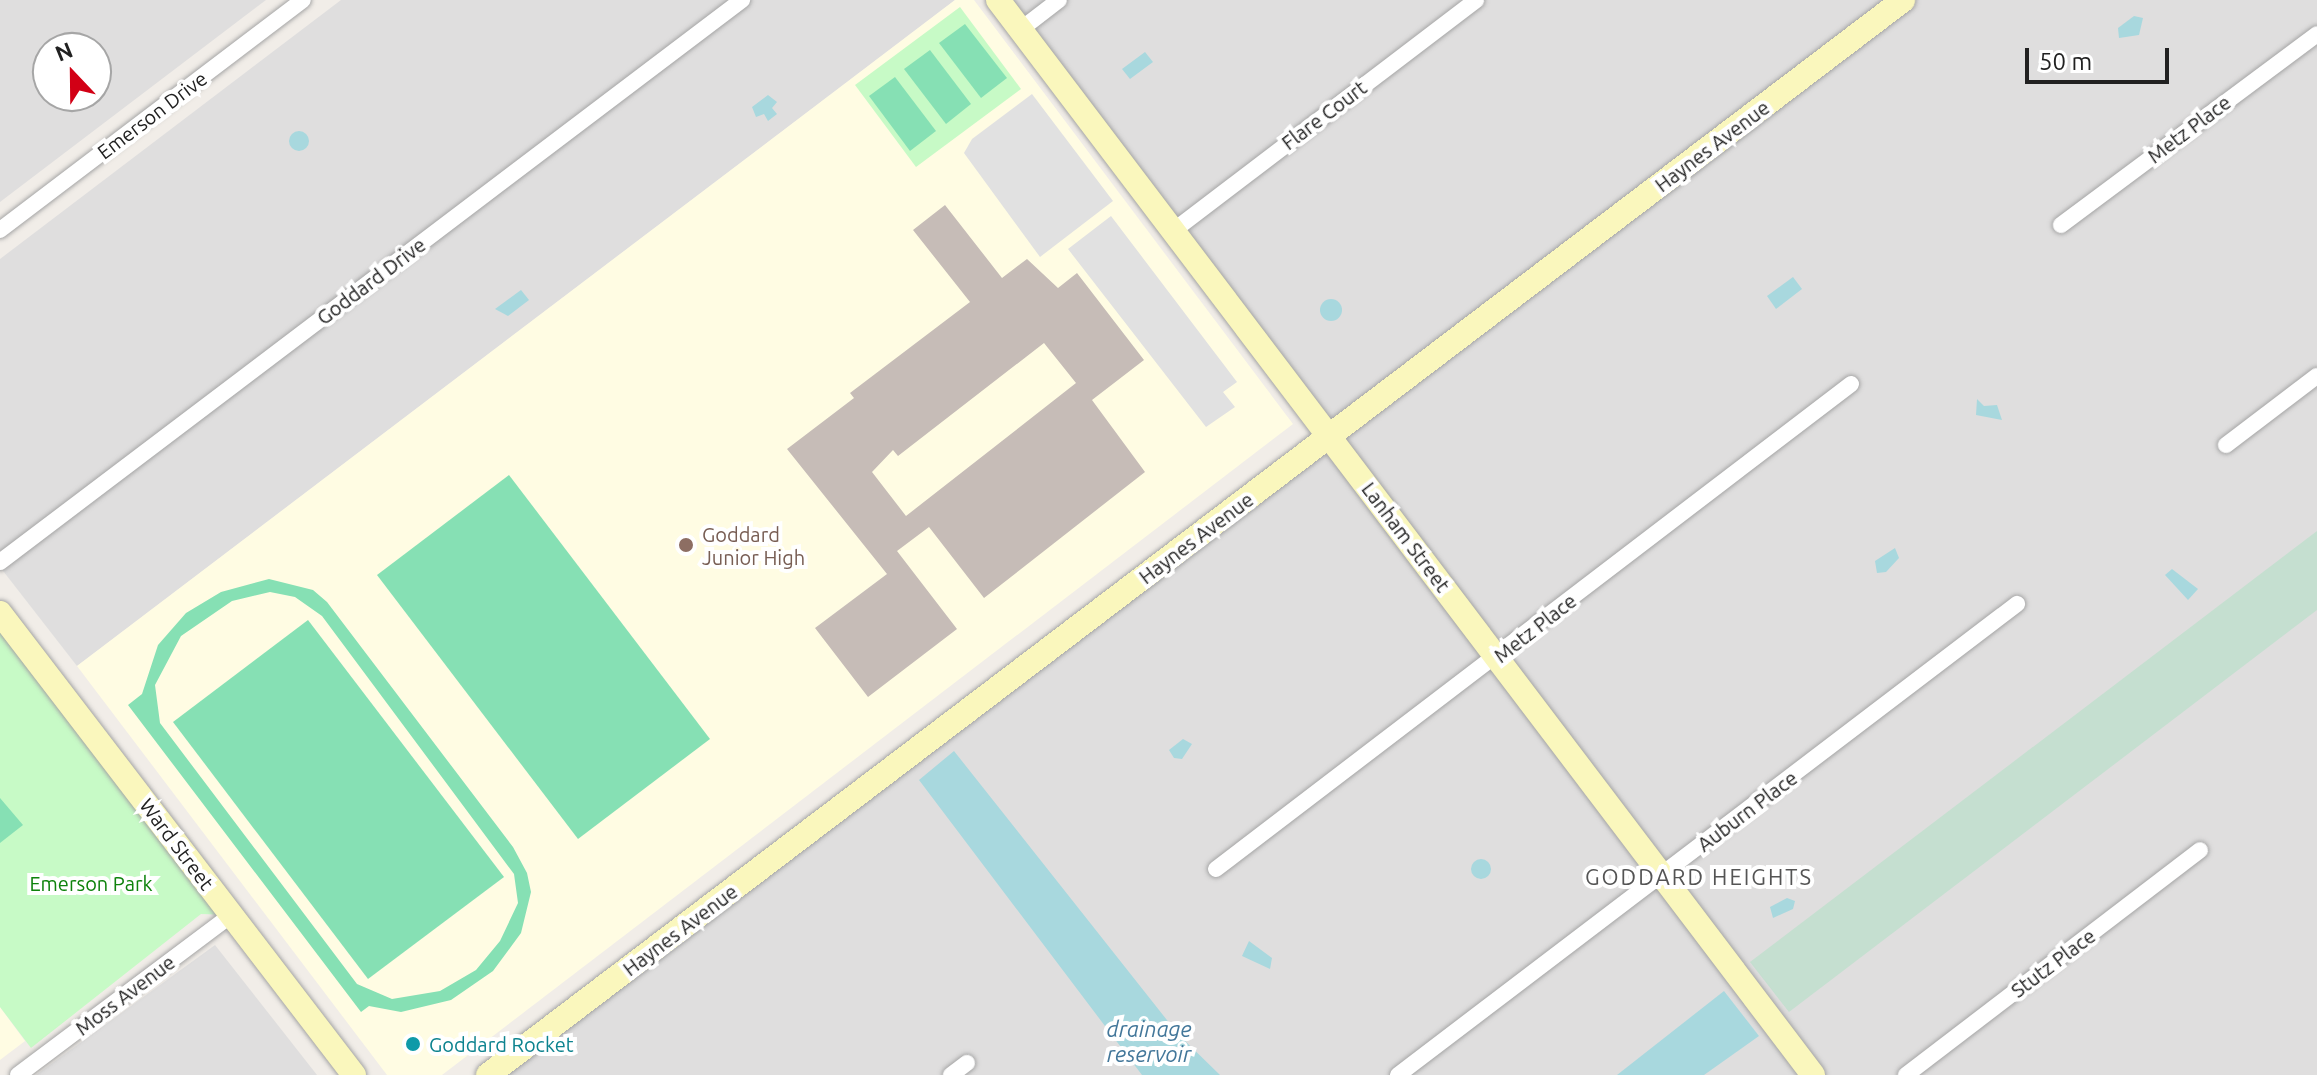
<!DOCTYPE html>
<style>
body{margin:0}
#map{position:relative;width:2317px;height:1075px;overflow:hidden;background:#f1ede8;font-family:Ubuntu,sans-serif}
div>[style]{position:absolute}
.residential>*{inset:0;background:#dfdede}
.education>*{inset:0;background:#fffce3}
.wetland>*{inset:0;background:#c5dfd0}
.park>*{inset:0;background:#c7fac6}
.pitch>*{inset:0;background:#86e0b4}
.parking>*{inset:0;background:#e1e1e1}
.water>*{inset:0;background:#a8d8de}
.round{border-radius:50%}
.building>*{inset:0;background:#c6bcb7}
.roads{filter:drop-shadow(0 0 2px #a5a5a5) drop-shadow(0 0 2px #a5a5a5)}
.street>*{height:16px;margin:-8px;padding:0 8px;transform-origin:8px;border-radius:8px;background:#fff}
.secondary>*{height:24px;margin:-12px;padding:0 12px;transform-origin:12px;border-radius:12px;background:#faf7bd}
.dots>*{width:22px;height:22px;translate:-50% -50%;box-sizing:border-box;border:4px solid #fff;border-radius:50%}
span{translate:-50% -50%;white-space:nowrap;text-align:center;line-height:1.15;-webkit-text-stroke:8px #fff;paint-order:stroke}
.street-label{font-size:20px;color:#212121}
.education-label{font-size:20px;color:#785e54}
.left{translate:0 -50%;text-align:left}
.park-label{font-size:20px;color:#0e820c}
.culture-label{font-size:20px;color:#0d838f}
.neighbourhood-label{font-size:22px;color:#545454;letter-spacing:2px}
.water-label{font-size:22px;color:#43779a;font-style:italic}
.north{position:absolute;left:32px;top:32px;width:80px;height:80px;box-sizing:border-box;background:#fff;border:2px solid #a6a6a6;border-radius:50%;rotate:338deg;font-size:22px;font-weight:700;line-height:32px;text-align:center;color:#212121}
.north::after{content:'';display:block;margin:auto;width:28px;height:36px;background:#d20015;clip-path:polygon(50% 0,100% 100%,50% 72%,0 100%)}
.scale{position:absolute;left:2025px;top:48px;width:144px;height:36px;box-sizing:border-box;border:4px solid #212121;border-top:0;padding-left:10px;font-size:24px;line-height:28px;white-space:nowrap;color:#212121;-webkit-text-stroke:6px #fff;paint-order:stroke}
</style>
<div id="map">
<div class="residential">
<div style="clip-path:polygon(evenodd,0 0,266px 0,0 202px,0 0,48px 48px,96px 48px,96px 96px,48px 96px,48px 48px)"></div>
<div style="clip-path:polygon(341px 0,955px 0,77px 666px,0 567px,0 259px)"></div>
<div style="clip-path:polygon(1003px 0,2317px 0,2317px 1075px,486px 1075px,1330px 436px)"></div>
<div style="clip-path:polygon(215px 945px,317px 1075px,36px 1075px)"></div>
</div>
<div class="education">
<div style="clip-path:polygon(955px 0,974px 0,1293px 424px,442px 1075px,387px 1075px,77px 666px)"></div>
<div style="clip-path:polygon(0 1007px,25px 1041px,0 1060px)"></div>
</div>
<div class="wetland">
<div style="clip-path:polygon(2317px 531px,2317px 610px,1789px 1012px,1750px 962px)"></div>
</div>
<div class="park">
<div style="clip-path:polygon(960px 7px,1021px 89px,916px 167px,855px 85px)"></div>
<div style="clip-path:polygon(0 614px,231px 915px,201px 914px,31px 1048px,0 1007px)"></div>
</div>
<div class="pitch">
<div style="clip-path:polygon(965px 24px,1007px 78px,981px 98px,939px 43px)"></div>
<div style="clip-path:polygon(930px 50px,971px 104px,946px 124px,904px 69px)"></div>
<div style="clip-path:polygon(895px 77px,936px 131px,910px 151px,869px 96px)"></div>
<div style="clip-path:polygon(509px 475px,710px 739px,578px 839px,377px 575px)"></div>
<div style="clip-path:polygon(evenodd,269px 579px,313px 590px,327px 602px,513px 847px,527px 873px,531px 892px,521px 933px,493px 971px,451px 1000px,401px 1012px,369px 1006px,361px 1012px,128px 705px,142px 694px,158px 645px,186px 613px,221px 592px,269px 579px,270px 592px,295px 597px,322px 616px,514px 874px,518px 903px,500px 941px,476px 970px,440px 991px,392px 999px,357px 984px,160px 723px,155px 685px,181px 636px,232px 601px,270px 592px)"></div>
<div style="clip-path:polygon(308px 620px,504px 877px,368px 979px,173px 722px)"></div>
<div style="clip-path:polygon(0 798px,23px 825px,0 843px)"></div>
</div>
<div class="parking">
<div style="clip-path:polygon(1032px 94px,1113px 201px,1040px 257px,964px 153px,972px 139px)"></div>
<div style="clip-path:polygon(1111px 216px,1237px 382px,1223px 392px,1235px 407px,1206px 427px,1068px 249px)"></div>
</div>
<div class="water">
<div style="clip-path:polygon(2134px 16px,2143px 18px,2139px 35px,2119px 38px,2118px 28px)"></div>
<div style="clip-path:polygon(1145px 52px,1153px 62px,1130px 79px,1122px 69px)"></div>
<div style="clip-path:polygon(768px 95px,777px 102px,772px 108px,777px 114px,768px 121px,764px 114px,756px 117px,752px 107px)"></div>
<div class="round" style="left:289px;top:131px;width:20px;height:20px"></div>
<div style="clip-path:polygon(1793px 277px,1802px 289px,1776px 309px,1767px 296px)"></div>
<div style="clip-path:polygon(521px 290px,529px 300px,508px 316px,495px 309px)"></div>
<div class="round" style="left:1320px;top:299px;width:22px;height:22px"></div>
<div style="clip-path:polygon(1977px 399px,1984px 406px,1997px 405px,2002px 420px,1976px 415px)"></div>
<div style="clip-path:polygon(1895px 548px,1899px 558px,1886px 572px,1877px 573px,1875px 561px)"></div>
<div style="clip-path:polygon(2172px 569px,2198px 589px,2188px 600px,2165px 575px)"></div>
<div style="clip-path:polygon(1183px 739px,1192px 744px,1182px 759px,1174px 758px,1169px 750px)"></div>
<div style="clip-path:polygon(954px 751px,1178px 1034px,1220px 1075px,1142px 1075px,919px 780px)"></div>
<div class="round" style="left:1471px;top:859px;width:20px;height:20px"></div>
<div style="clip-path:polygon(1787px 898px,1795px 901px,1793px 909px,1773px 918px,1770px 907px)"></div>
<div style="clip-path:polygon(1249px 941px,1272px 958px,1270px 969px,1242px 956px)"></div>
<div style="clip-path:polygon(1724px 991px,1759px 1036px,1704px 1075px,1617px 1075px)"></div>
</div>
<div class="building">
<div style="clip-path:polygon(evenodd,945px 205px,1002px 278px,1027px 259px,1058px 288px,1077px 273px,1144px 360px,1092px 400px,1145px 472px,984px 598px,929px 527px,897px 551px,957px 629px,868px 697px,815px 628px,887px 574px,787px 449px,854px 398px,850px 393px,970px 302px,913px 230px,945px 205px,1044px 343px,1076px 383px,906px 516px,872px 472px,893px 450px,898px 456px,1044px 343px)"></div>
</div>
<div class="roads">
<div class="street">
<div style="left:1020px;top:30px;width:49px;rotate:-37.6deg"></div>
<div style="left:2061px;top:225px;width:319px;rotate:-36.7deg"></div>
<div style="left:0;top:230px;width:380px;rotate:-37.2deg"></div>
<div style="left:1173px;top:231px;width:381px;rotate:-37.3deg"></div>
<div style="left:2226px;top:445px;width:114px;rotate:-37.2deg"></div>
<div style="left:0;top:562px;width:931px;rotate:-37.14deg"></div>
<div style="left:1216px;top:869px;width:799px;rotate:-37.37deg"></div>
<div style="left:18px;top:1075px;width:266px;rotate:-36.9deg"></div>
<div style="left:951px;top:1075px;width:20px;rotate:-37deg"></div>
<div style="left:1398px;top:1075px;width:778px;rotate:-37.27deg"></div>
<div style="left:1906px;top:1075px;width:370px;rotate:-37.4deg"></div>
</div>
<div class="secondary">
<div style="left:998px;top:0;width:1349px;rotate:52.83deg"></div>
<div style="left:0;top:613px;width:582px;rotate:52.54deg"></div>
<div style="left:488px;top:1075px;width:1777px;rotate:-37.22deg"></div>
</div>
</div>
<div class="dots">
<div style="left:686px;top:545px;background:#8d6e63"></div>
<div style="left:413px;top:1044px;background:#0f9aa8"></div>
</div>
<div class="street-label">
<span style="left:152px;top:115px;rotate:-37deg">Emerson Drive</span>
<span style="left:1324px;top:115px;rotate:-37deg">Flare Court</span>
<span style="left:2189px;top:129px;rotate:-37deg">Metz Place</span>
<span style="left:1712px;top:146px;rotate:-37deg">Haynes Avenue</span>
<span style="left:371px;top:281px;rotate:-37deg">Goddard Drive</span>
<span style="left:1406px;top:537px;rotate:53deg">Lanham Street</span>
<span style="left:1196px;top:538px;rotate:-37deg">Haynes Avenue</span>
<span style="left:1535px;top:628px;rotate:-38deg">Metz Place</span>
<span style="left:1747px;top:811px;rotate:-37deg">Auburn Place</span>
<span style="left:177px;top:844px;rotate:53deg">Ward Street</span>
<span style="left:680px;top:930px;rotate:-37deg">Haynes Avenue</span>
<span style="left:2053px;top:963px;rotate:-37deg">Stutz Place</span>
<span style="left:125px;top:995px;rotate:-37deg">Moss Avenue</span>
</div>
<div class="education-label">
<span class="left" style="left:702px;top:546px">Goddard<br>Junior High</span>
</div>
<div class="park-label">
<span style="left:91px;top:883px">Emerson Park</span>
</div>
<div class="culture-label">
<span class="left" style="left:429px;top:1044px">Goddard Rocket</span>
</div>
<div class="neighbourhood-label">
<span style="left:1699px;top:877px">GODDARD HEIGHTS</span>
</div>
<div class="water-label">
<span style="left:1149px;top:1041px">drainage<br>reservoir</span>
</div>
<div class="north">N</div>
<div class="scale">50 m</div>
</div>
